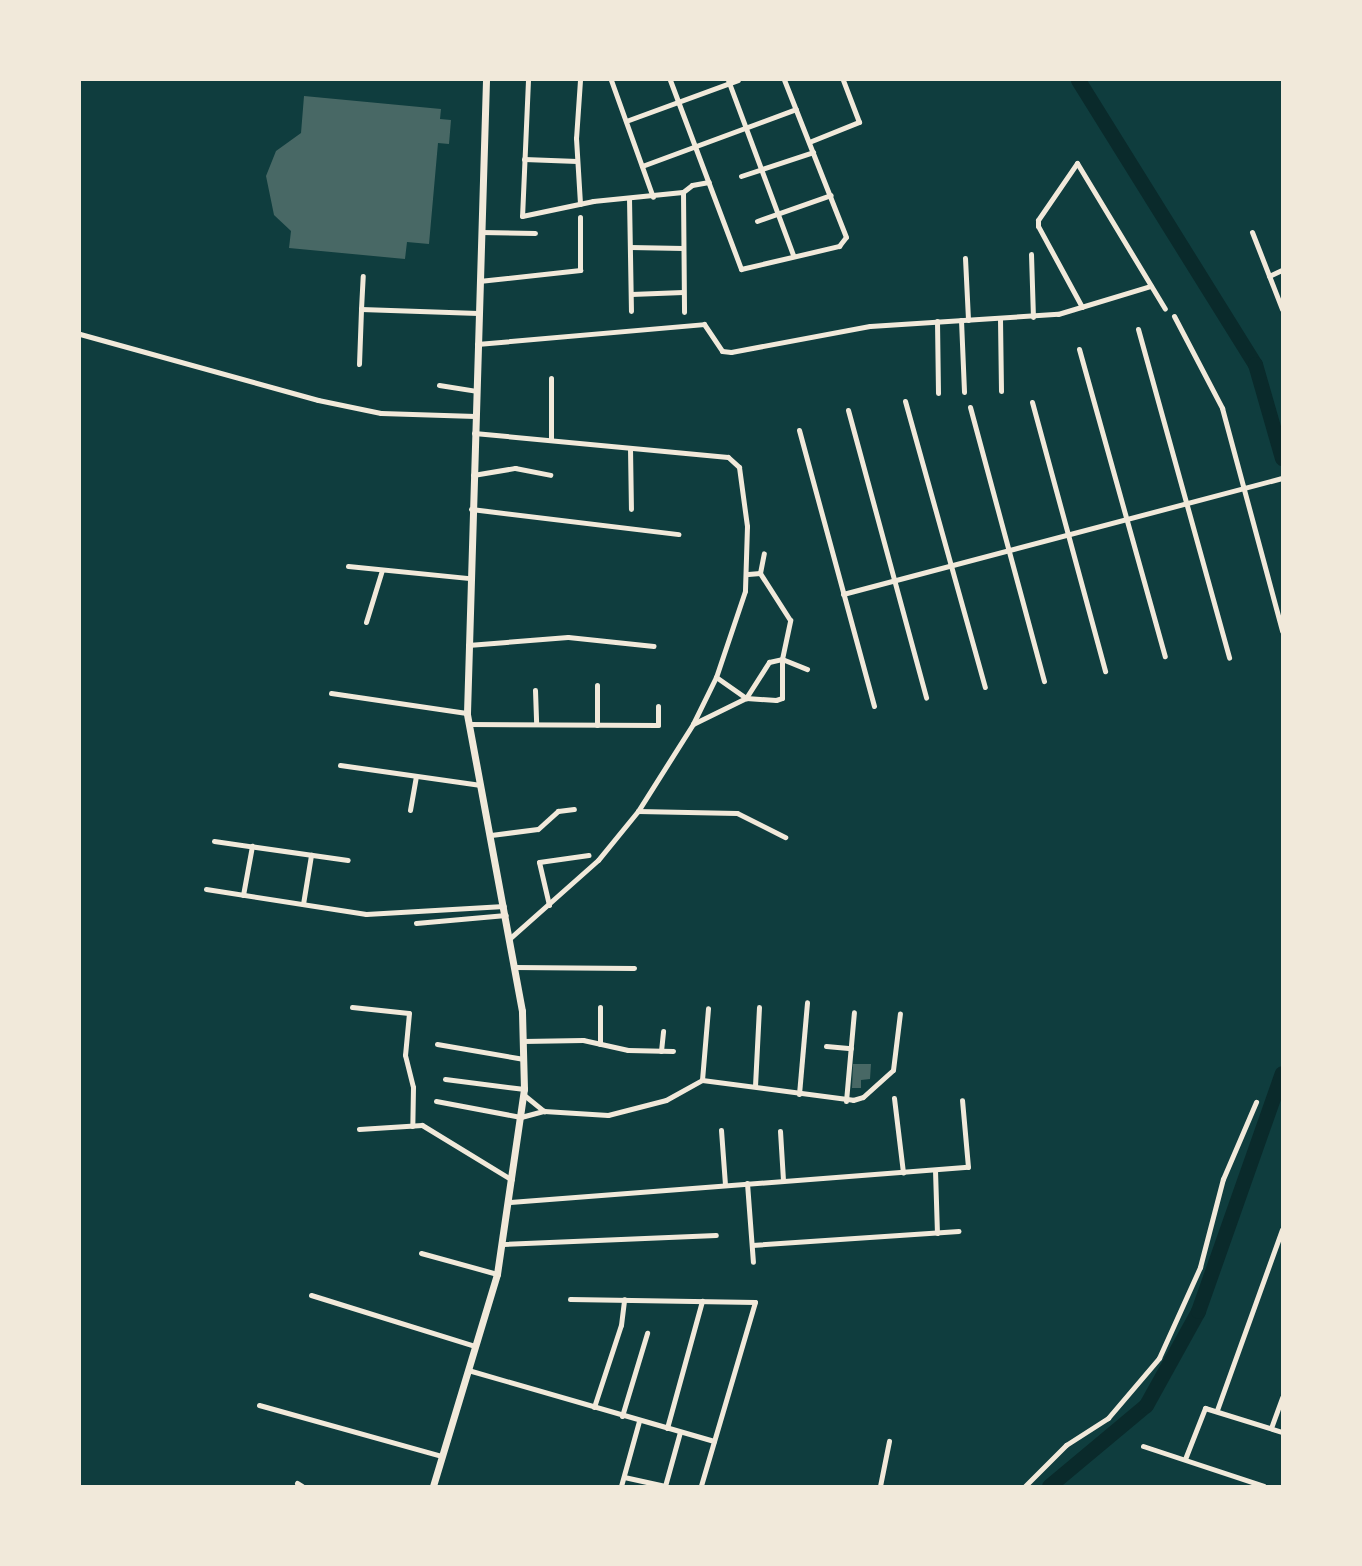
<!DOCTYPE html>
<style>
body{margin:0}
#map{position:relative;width:1362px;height:1566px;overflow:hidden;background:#0f3d3e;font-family:Raleway,sans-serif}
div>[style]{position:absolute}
.river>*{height:15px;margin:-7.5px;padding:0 7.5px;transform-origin:7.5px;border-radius:7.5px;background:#0a2a2b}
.building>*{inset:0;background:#486865}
.minor>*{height:5px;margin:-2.5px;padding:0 2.5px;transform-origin:2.5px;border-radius:2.5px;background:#f1e9da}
.tertiary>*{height:7px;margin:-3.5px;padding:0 3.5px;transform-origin:3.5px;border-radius:3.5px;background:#f1e9da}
span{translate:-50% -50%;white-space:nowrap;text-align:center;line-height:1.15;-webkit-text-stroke:6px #f1e9da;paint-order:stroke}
.frame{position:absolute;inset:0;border:81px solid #f1e9da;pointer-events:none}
</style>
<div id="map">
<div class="river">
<div style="left:1078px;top:80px;width:335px;rotate:58.1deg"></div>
<div style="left:1255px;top:364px;width:98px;rotate:74deg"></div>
<div style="left:1049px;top:1486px;width:126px;rotate:-39.9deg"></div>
<div style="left:1146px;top:1405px;width:107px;rotate:-61deg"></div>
<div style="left:1198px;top:1311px;width:252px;rotate:-70.6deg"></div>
</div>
<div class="building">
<div style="clip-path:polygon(304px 96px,441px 109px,440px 119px,451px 120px,449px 144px,438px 143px,429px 244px,407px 242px,405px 259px,289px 248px,291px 231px,274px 215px,266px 176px,276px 151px,301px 133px)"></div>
<div style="clip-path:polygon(853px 1064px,871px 1064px,870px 1079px,861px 1080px,861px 1088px,852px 1088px)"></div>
</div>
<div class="minor">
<div style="left:528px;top:80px;width:136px;rotate:92.5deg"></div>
<div style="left:522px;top:216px;width:73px;rotate:-11.9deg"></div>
<div style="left:593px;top:201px;width:90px;rotate:-5.7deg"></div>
<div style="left:683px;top:192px;width:11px;rotate:-38deg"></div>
<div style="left:692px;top:185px;width:17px;rotate:-10deg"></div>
<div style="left:580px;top:80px;width:58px;rotate:93.9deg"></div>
<div style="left:576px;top:138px;width:66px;rotate:86.5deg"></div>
<div style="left:611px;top:80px;width:124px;rotate:70.3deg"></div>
<div style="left:670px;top:80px;width:202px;rotate:69.4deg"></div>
<div style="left:741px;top:269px;width:101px;rotate:-13.2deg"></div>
<div style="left:839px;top:246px;width:11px;rotate:-52deg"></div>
<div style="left:846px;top:237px;width:169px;rotate:-111.5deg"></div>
<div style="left:728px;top:80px;width:187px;rotate:69.6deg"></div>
<div style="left:626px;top:121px;width:119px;rotate:-20.1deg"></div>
<div style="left:809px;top:142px;width:54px;rotate:-21.8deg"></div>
<div style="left:859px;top:122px;width:45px;rotate:-110.9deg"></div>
<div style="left:524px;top:159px;width:53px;rotate:2.2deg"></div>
<div style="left:642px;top:166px;width:164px;rotate:-20.3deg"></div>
<div style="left:741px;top:176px;width:76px;rotate:-18.4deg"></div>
<div style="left:683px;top:192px;width:120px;rotate:89.5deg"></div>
<div style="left:629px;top:198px;width:113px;rotate:89deg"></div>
<div style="left:757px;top:221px;width:78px;rotate:-19.4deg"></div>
<div style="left:481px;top:232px;width:54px;rotate:1.1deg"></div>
<div style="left:1252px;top:232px;width:83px;rotate:68.7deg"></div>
<div style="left:630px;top:247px;width:53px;rotate:1.1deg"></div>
<div style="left:1031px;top:254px;width:63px;rotate:88.2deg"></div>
<div style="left:965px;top:258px;width:62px;rotate:87.2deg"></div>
<div style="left:1269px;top:276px;width:14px;rotate:-25deg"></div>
<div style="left:479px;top:281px;width:102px;rotate:-6.2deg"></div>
<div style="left:580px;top:270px;width:53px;rotate:-90deg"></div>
<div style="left:631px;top:294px;width:52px;rotate:-2.2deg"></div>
<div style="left:1082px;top:307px;width:92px;rotate:-118.5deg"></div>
<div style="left:1038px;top:226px;width:6px;rotate:-90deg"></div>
<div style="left:1038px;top:220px;width:69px;rotate:-55.6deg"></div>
<div style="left:1077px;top:163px;width:170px;rotate:58.9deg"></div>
<div style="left:361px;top:309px;width:33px;rotate:-87deg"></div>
<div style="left:1174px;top:316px;width:104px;rotate:62.4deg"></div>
<div style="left:1222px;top:408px;width:231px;rotate:74.9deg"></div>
<div style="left:1000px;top:319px;width:72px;rotate:89.2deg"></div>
<div style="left:961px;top:320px;width:72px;rotate:87.6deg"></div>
<div style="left:937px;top:321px;width:72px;rotate:89.2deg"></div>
<div style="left:1138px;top:329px;width:341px;rotate:74.5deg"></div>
<div style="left:80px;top:334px;width:247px;rotate:15.5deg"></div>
<div style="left:318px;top:400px;width:64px;rotate:11.7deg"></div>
<div style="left:381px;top:413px;width:94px;rotate:1.8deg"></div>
<div style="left:477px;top:344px;width:228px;rotate:-5deg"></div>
<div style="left:704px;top:324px;width:32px;rotate:56deg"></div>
<div style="left:722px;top:351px;width:9px;rotate:6deg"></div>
<div style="left:731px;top:352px;width:141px;rotate:-10.6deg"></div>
<div style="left:870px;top:326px;width:188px;rotate:-3.7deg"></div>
<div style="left:1058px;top:314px;width:97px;rotate:-16.8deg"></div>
<div style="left:1079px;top:349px;width:319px;rotate:74.4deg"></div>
<div style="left:359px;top:364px;width:55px;rotate:-87.9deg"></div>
<div style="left:361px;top:309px;width:117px;rotate:2deg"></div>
<div style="left:439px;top:385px;width:36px;rotate:9deg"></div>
<div style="left:905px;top:401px;width:297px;rotate:74.4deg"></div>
<div style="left:1032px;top:402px;width:279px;rotate:74.8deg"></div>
<div style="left:970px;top:407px;width:284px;rotate:74.9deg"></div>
<div style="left:848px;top:410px;width:298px;rotate:74.8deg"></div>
<div style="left:799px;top:430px;width:286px;rotate:74.8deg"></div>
<div style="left:474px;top:433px;width:255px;rotate:5.4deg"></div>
<div style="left:728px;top:457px;width:15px;rotate:42deg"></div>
<div style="left:739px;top:467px;width:60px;rotate:82.3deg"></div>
<div style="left:747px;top:526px;width:65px;rotate:91.8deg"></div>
<div style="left:745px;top:591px;width:91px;rotate:108.6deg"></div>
<div style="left:716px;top:677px;width:52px;rotate:116.1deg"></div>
<div style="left:693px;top:724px;width:103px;rotate:122.3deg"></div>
<div style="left:638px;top:811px;width:63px;rotate:129.2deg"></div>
<div style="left:598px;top:860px;width:118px;rotate:138.4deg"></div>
<div style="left:551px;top:440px;width:62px;rotate:-90deg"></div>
<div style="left:630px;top:448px;width:61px;rotate:89.1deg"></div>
<div style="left:473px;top:475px;width:43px;rotate:-9.5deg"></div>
<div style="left:515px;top:468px;width:36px;rotate:11deg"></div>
<div style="left:471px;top:509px;width:209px;rotate:6.9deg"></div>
<div style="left:348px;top:566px;width:122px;rotate:5.7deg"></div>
<div style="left:760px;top:573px;width:20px;rotate:-79deg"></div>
<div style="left:843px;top:594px;width:454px;rotate:-14.8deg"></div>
<div style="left:366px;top:622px;width:54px;rotate:-72.9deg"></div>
<div style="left:468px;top:645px;width:100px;rotate:-4.6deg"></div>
<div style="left:568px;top:637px;width:86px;rotate:6deg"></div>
<div style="left:716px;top:677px;width:37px;rotate:35deg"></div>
<div style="left:746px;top:698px;width:30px;rotate:4deg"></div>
<div style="left:776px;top:700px;width:6px;rotate:-18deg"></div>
<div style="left:782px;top:698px;width:39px;rotate:-90deg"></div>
<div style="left:782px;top:659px;width:27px;rotate:22deg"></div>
<div style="left:535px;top:690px;width:34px;rotate:88deg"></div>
<div style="left:331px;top:693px;width:137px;rotate:8.4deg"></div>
<div style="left:469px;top:724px;width:189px;rotate:0.3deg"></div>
<div style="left:658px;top:725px;width:19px;rotate:-90deg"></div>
<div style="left:693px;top:724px;width:59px;rotate:-26.1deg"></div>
<div style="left:746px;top:698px;width:43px;rotate:-57.4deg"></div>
<div style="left:769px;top:662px;width:13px;rotate:-13deg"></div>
<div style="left:782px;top:659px;width:40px;rotate:-78deg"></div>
<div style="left:790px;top:620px;width:56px;rotate:-122.6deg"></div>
<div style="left:760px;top:573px;width:12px;rotate:175deg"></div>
<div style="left:597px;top:725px;width:40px;rotate:-90deg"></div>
<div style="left:340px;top:765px;width:142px;rotate:8.1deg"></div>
<div style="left:410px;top:810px;width:34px;rotate:-80deg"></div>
<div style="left:638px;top:811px;width:99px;rotate:1.2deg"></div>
<div style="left:737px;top:813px;width:54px;rotate:26.6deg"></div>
<div style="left:491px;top:835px;width:47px;rotate:-7.3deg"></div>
<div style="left:538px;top:829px;width:27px;rotate:-42deg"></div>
<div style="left:558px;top:811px;width:16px;rotate:-7deg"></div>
<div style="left:214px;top:841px;width:135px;rotate:8.1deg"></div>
<div style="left:206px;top:889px;width:162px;rotate:8.9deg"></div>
<div style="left:366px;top:914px;width:138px;rotate:-3.3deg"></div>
<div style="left:243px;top:895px;width:50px;rotate:-79.6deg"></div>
<div style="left:303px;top:904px;width:50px;rotate:-80.7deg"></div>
<div style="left:549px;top:905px;width:44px;rotate:-103.1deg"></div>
<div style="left:539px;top:862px;width:50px;rotate:-8deg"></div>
<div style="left:416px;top:923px;width:90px;rotate:-5.1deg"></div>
<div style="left:514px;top:967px;width:120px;rotate:0.5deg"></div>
<div style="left:352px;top:1007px;width:57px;rotate:6deg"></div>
<div style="left:409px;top:1013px;width:42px;rotate:95.4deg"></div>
<div style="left:405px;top:1055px;width:33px;rotate:76deg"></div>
<div style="left:413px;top:1087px;width:39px;rotate:91deg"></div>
<div style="left:523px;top:1041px;width:60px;rotate:-1deg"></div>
<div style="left:583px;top:1040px;width:46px;rotate:12.5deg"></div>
<div style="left:628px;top:1050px;width:45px;rotate:1.3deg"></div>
<div style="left:437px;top:1044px;width:88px;rotate:9.8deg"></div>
<div style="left:600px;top:1044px;width:37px;rotate:-90deg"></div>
<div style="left:826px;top:1046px;width:25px;rotate:5deg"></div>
<div style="left:661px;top:1051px;width:20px;rotate:-84deg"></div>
<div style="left:445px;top:1079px;width:80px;rotate:7.2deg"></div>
<div style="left:702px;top:1080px;width:72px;rotate:-85.2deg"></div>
<div style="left:755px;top:1086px;width:79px;rotate:-87.1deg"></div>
<div style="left:799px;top:1094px;width:92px;rotate:-85deg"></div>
<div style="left:524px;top:1095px;width:26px;rotate:39deg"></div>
<div style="left:894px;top:1098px;width:75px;rotate:83.1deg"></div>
<div style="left:436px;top:1101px;width:86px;rotate:10.7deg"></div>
<div style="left:521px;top:1117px;width:24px;rotate:-15deg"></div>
<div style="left:544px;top:1111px;width:64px;rotate:3.6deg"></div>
<div style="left:608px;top:1115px;width:60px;rotate:-14.5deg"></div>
<div style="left:666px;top:1100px;width:41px;rotate:-29.1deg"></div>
<div style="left:702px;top:1080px;width:152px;rotate:7.5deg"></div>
<div style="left:853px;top:1100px;width:10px;rotate:-17deg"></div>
<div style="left:863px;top:1097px;width:40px;rotate:-42deg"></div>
<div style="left:893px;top:1070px;width:57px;rotate:-83deg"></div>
<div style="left:846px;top:1101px;width:89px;rotate:-84.9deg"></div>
<div style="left:359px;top:1129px;width:63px;rotate:-3.6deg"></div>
<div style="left:422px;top:1125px;width:105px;rotate:31.4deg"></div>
<div style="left:721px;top:1130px;width:55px;rotate:85.8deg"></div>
<div style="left:780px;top:1131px;width:49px;rotate:86.5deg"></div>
<div style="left:935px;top:1170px;width:63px;rotate:88.2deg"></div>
<div style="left:747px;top:1183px;width:79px;rotate:85.7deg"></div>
<div style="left:510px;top:1202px;width:459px;rotate:-4.4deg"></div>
<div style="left:968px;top:1167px;width:67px;rotate:-95.1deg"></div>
<div style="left:503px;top:1244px;width:213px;rotate:-2.4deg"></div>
<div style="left:752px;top:1245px;width:207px;rotate:-3.9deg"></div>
<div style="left:421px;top:1253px;width:79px;rotate:15.4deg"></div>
<div style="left:311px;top:1295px;width:172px;rotate:17.3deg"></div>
<div style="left:570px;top:1299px;width:185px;rotate:0.9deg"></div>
<div style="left:755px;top:1302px;width:192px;rotate:106.4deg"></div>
<div style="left:468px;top:1370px;width:256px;rotate:16.1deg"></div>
<div style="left:259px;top:1405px;width:190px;rotate:15.6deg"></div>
<div style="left:594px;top:1407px;width:86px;rotate:-71.8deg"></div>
<div style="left:621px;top:1325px;width:26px;rotate:-83deg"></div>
<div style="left:1217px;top:1410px;width:192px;rotate:-70.2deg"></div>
<div style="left:622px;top:1416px;width:87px;rotate:-73.2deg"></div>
<div style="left:667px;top:1428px;width:132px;rotate:-74.6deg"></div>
<div style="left:1271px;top:1428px;width:33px;rotate:-70deg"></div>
<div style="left:1143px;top:1446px;width:127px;rotate:18.3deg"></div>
<div style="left:1185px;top:1459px;width:55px;rotate:-68.6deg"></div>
<div style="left:1205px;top:1408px;width:81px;rotate:17.3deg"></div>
<div style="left:624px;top:1477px;width:42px;rotate:12.4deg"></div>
<div style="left:665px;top:1486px;width:56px;rotate:-74.5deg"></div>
<div style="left:297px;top:1483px;width:6px;rotate:31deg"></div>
<div style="left:621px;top:1486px;width:67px;rotate:-74.5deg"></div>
<div style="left:880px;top:1486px;width:46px;rotate:-78.7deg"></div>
<div style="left:1025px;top:1486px;width:58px;rotate:-45deg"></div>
<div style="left:1066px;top:1445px;width:50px;rotate:-32.7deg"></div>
<div style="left:1108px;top:1418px;width:79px;rotate:-49.6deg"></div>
<div style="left:1159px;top:1358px;width:100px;rotate:-65.7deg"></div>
<div style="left:1200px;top:1267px;width:91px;rotate:-75.4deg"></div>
<div style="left:1223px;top:1179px;width:84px;rotate:-66.8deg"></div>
</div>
<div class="tertiary">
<div style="left:433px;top:1486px;width:221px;rotate:-73.2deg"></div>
<div style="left:497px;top:1274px;width:187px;rotate:-81.7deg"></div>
<div style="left:524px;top:1089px;width:78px;rotate:-91.5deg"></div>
<div style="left:522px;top:1011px;width:303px;rotate:-100.5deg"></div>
<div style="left:467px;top:713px;width:633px;rotate:-88.28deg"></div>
</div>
<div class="frame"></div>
</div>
